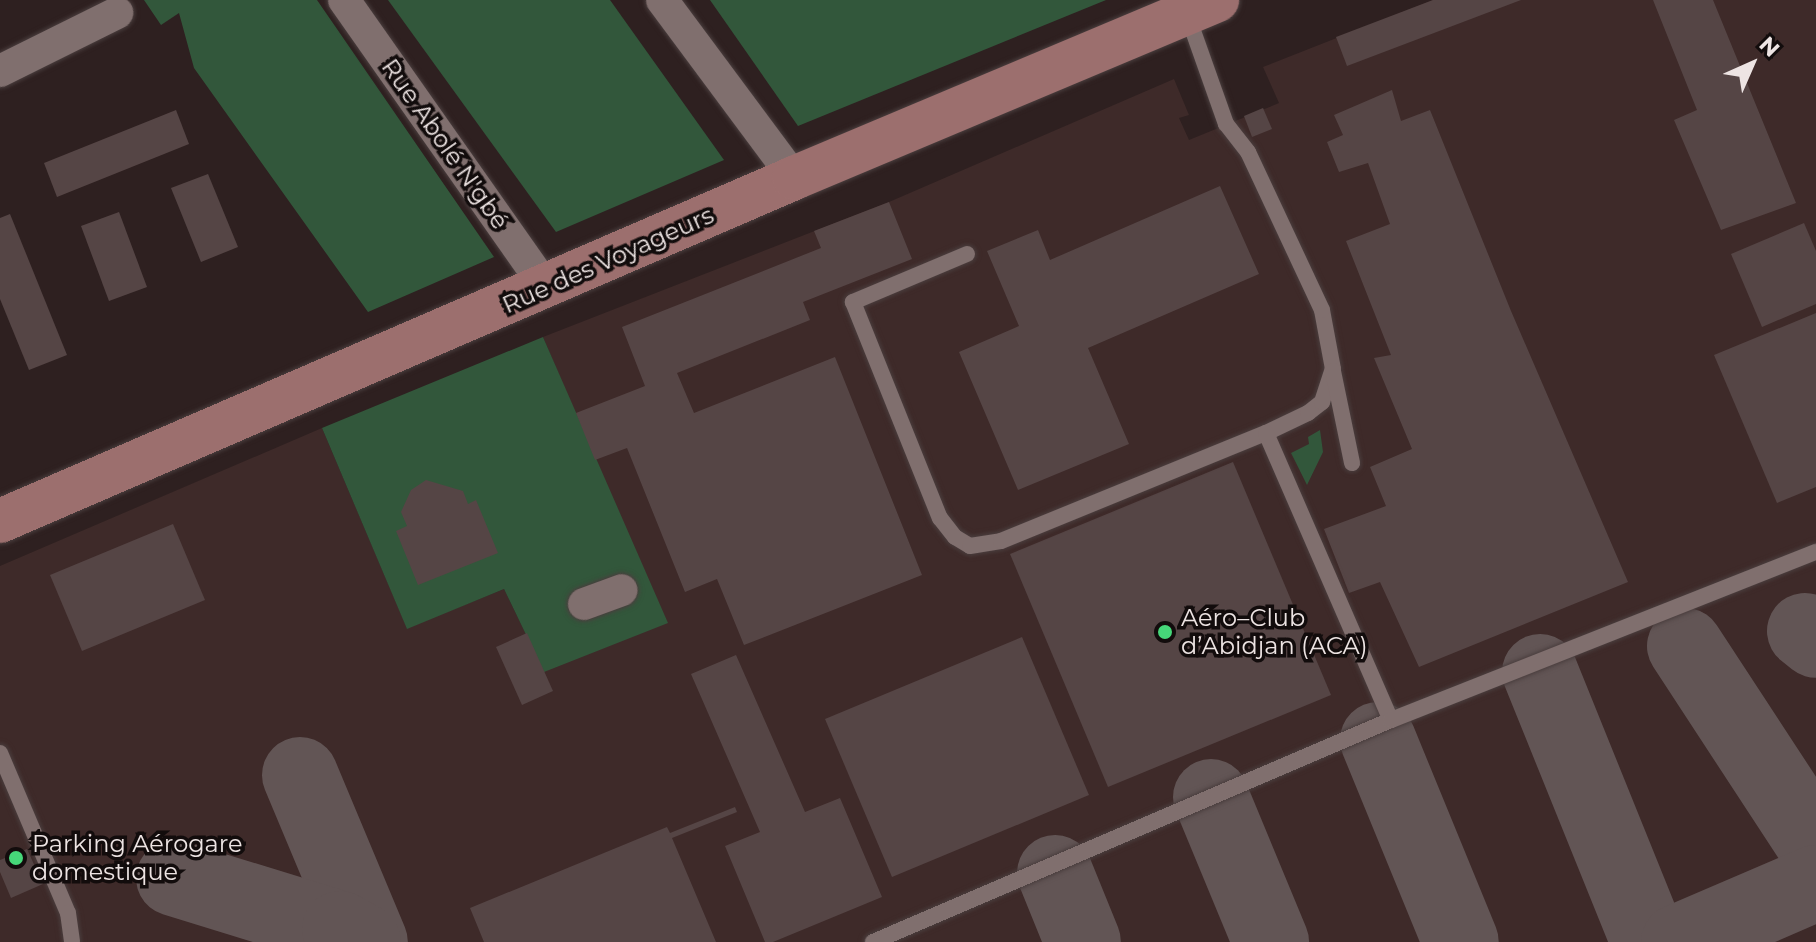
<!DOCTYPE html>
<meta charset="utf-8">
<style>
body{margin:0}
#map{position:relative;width:1816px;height:942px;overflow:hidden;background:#2e2020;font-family:Montserrat,sans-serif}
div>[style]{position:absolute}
.built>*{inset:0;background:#3e2a29}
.green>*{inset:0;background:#32573b}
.taxiway>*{height:76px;margin:-38px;padding:0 38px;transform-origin:38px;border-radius:38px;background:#625555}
.building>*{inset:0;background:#554545}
.roads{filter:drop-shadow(0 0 2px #4a3e3e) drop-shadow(0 0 2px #4a3e3e)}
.lane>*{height:16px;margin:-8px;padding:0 8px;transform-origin:8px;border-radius:8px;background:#806f6e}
.street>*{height:32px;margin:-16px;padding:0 16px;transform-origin:16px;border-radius:16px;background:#806f6e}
.secondary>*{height:44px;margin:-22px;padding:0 22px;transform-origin:22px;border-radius:22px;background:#9c6f6e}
.dots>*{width:22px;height:22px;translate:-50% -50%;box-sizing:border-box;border:4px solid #120c0c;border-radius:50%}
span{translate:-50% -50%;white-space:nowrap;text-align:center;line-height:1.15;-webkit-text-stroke:7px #120c0c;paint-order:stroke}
.street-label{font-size:24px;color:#ede4e3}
.poi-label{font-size:24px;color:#ede4e3}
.left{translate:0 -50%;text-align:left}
.north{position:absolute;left:1712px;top:24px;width:80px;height:80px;-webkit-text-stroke:6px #120c0c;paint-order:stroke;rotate:45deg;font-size:22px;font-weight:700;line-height:32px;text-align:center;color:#ede4e3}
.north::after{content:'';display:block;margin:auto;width:28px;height:36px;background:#ede4e3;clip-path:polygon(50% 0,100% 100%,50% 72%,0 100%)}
</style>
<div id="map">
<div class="built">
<div style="clip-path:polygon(1433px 0,1816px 0,1816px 942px,0 942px,0 566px,322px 428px,407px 628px,504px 589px,544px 671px,595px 460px,543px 337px,889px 202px,1174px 79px,1189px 115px,1179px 118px,1189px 140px,1279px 103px,1263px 67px)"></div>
</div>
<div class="green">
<div style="clip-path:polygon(144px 0,317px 0,494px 257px,368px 312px,194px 68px,179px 13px,161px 25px)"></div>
<div style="clip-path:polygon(388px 0,610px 0,724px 160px,556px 232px)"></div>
<div style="clip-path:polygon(710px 0,1106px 0,798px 126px)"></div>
<div style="clip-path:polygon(543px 337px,668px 623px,544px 672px,504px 589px,407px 629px,322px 428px)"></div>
<div style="clip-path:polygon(1320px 430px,1323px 452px,1307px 485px,1291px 453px,1309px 444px,1308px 437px)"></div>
</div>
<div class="taxiway">
<div style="left:1805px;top:631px;width:14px;rotate:39deg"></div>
<div style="left:1685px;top:646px;width:239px;rotate:56.8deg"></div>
<div style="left:1540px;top:672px;width:291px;rotate:68deg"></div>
<div style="left:1378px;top:740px;width:218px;rotate:67.7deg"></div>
<div style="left:300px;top:775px;width:181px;rotate:67.3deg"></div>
<div style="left:1211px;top:797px;width:157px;rotate:67.5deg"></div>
<div style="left:1055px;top:873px;width:74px;rotate:67.9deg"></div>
<div style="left:174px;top:878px;width:174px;rotate:17.1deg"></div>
<div style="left:340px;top:929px;width:26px;rotate:29deg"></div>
<div style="left:1679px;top:942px;width:149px;rotate:-23.3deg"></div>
</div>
<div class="building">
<div style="clip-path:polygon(1433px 0,1521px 0,1347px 66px,1336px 37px)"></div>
<div style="clip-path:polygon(1653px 0,1713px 0,1796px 203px,1721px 230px,1674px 120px,1697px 110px)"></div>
<div style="clip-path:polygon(1392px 90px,1401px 121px,1430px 110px,1511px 311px,1628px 582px,1419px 667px,1380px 582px,1349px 593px,1324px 529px,1386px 506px,1370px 467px,1412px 449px,1374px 358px,1391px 355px,1346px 241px,1390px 224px,1368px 163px,1339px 172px,1327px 142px,1343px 135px,1334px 115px)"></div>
<div style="clip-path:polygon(1263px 108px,1272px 129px,1252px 137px,1244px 116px)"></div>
<div style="clip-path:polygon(176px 110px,189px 144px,57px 197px,44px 163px)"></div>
<div style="clip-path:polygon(208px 174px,238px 247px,201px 262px,171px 188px)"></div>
<div style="clip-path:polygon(1220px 186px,1259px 274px,1088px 348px,1129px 444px,1018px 490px,959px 352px,1019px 326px,987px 251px,1038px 230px,1050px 260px)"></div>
<div style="clip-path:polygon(889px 202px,912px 259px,803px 302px,810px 320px,677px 373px,694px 413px,835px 357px,922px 575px,744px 645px,717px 579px,685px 592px,627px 448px,595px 460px,576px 413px,645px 386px,622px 327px,821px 248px,814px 231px)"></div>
<div style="clip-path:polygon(119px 212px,147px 287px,109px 301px,81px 226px)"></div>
<div style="clip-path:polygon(10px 214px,67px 355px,29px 370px,0 299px,0 218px)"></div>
<div style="clip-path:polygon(1804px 223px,1816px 251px,1816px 304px,1762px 327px,1731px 254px)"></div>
<div style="clip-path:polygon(1816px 313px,1816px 487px,1777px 503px,1714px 355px)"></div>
<div style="clip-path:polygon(1233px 462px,1331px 695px,1108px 787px,1010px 554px)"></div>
<div style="clip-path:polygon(426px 480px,463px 491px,468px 504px,476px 500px,498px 553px,418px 585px,396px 531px,407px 526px,401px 512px,411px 490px)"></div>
<div style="clip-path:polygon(173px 524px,205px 600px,82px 651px,50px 575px)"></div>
<div style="clip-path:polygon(527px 633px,553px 691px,522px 705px,496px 647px)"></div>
<div style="clip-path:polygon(1022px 637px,1089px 795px,892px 877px,825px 719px)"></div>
<div style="clip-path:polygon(736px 655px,805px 812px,840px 798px,882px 897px,773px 942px,765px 942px,725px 846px,760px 832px,691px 674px)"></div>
<div style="clip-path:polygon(735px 807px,737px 812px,672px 838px,716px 942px,484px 942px,470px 908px,667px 827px,670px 833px)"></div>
<div style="clip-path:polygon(27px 849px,43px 884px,11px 898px,0 872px,0 860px)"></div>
</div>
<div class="roads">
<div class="lane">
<div style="left:967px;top:254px;width:124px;rotate:157.2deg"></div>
<div style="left:853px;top:302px;width:233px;rotate:68.1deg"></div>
<div style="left:940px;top:518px;width:24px;rotate:52deg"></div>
<div style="left:955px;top:537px;width:17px;rotate:31deg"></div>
<div style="left:970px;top:546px;width:31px;rotate:-9deg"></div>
<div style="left:1001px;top:541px;width:286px;rotate:-22.2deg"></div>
<div style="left:1266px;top:433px;width:47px;rotate:-25.5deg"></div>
<div style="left:1308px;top:413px;width:18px;rotate:-38deg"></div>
<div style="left:1322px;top:402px;width:35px;rotate:-72deg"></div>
<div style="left:1333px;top:369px;width:60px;rotate:-100.6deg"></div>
<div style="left:1322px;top:310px;width:174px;rotate:-115.1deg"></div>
<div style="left:1248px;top:152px;width:36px;rotate:-128deg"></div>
<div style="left:1226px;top:124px;width:117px;rotate:-109.5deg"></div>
<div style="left:1333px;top:371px;width:94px;rotate:78.3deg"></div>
<div style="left:1266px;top:433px;width:313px;rotate:66.5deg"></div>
<div style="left:0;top:753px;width:174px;rotate:67deg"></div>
<div style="left:68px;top:913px;width:29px;rotate:82deg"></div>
<div style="left:873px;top:942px;width:564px;rotate:-23.2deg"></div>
<div style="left:1391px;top:720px;width:457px;rotate:-21.6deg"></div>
</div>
<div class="street">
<div style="left:344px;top:0;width:351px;rotate:54.9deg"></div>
<div style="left:662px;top:0;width:222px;rotate:53.4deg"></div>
<div style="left:0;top:71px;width:131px;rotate:-26.4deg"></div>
<div style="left:584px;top:604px;width:40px;rotate:-20.2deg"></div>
</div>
<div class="secondary">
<div style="left:0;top:521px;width:865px;rotate:-23.36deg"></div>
<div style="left:794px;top:178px;width:459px;rotate:-22.8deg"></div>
</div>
</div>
<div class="dots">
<div style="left:1165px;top:632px;background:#46d779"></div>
<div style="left:16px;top:858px;background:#46d779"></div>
</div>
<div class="street-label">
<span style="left:445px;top:144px;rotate:55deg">Rue Abolé N'gbé</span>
<span style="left:608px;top:260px;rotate:-24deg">Rue des Voyageurs</span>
</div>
<div class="poi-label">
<span class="left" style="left:1181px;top:632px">Aéro–Club<br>d’Abidjan (ACA)</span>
<span class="left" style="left:32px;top:858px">Parking Aérogare<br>domestique</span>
</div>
<div class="north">N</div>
</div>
